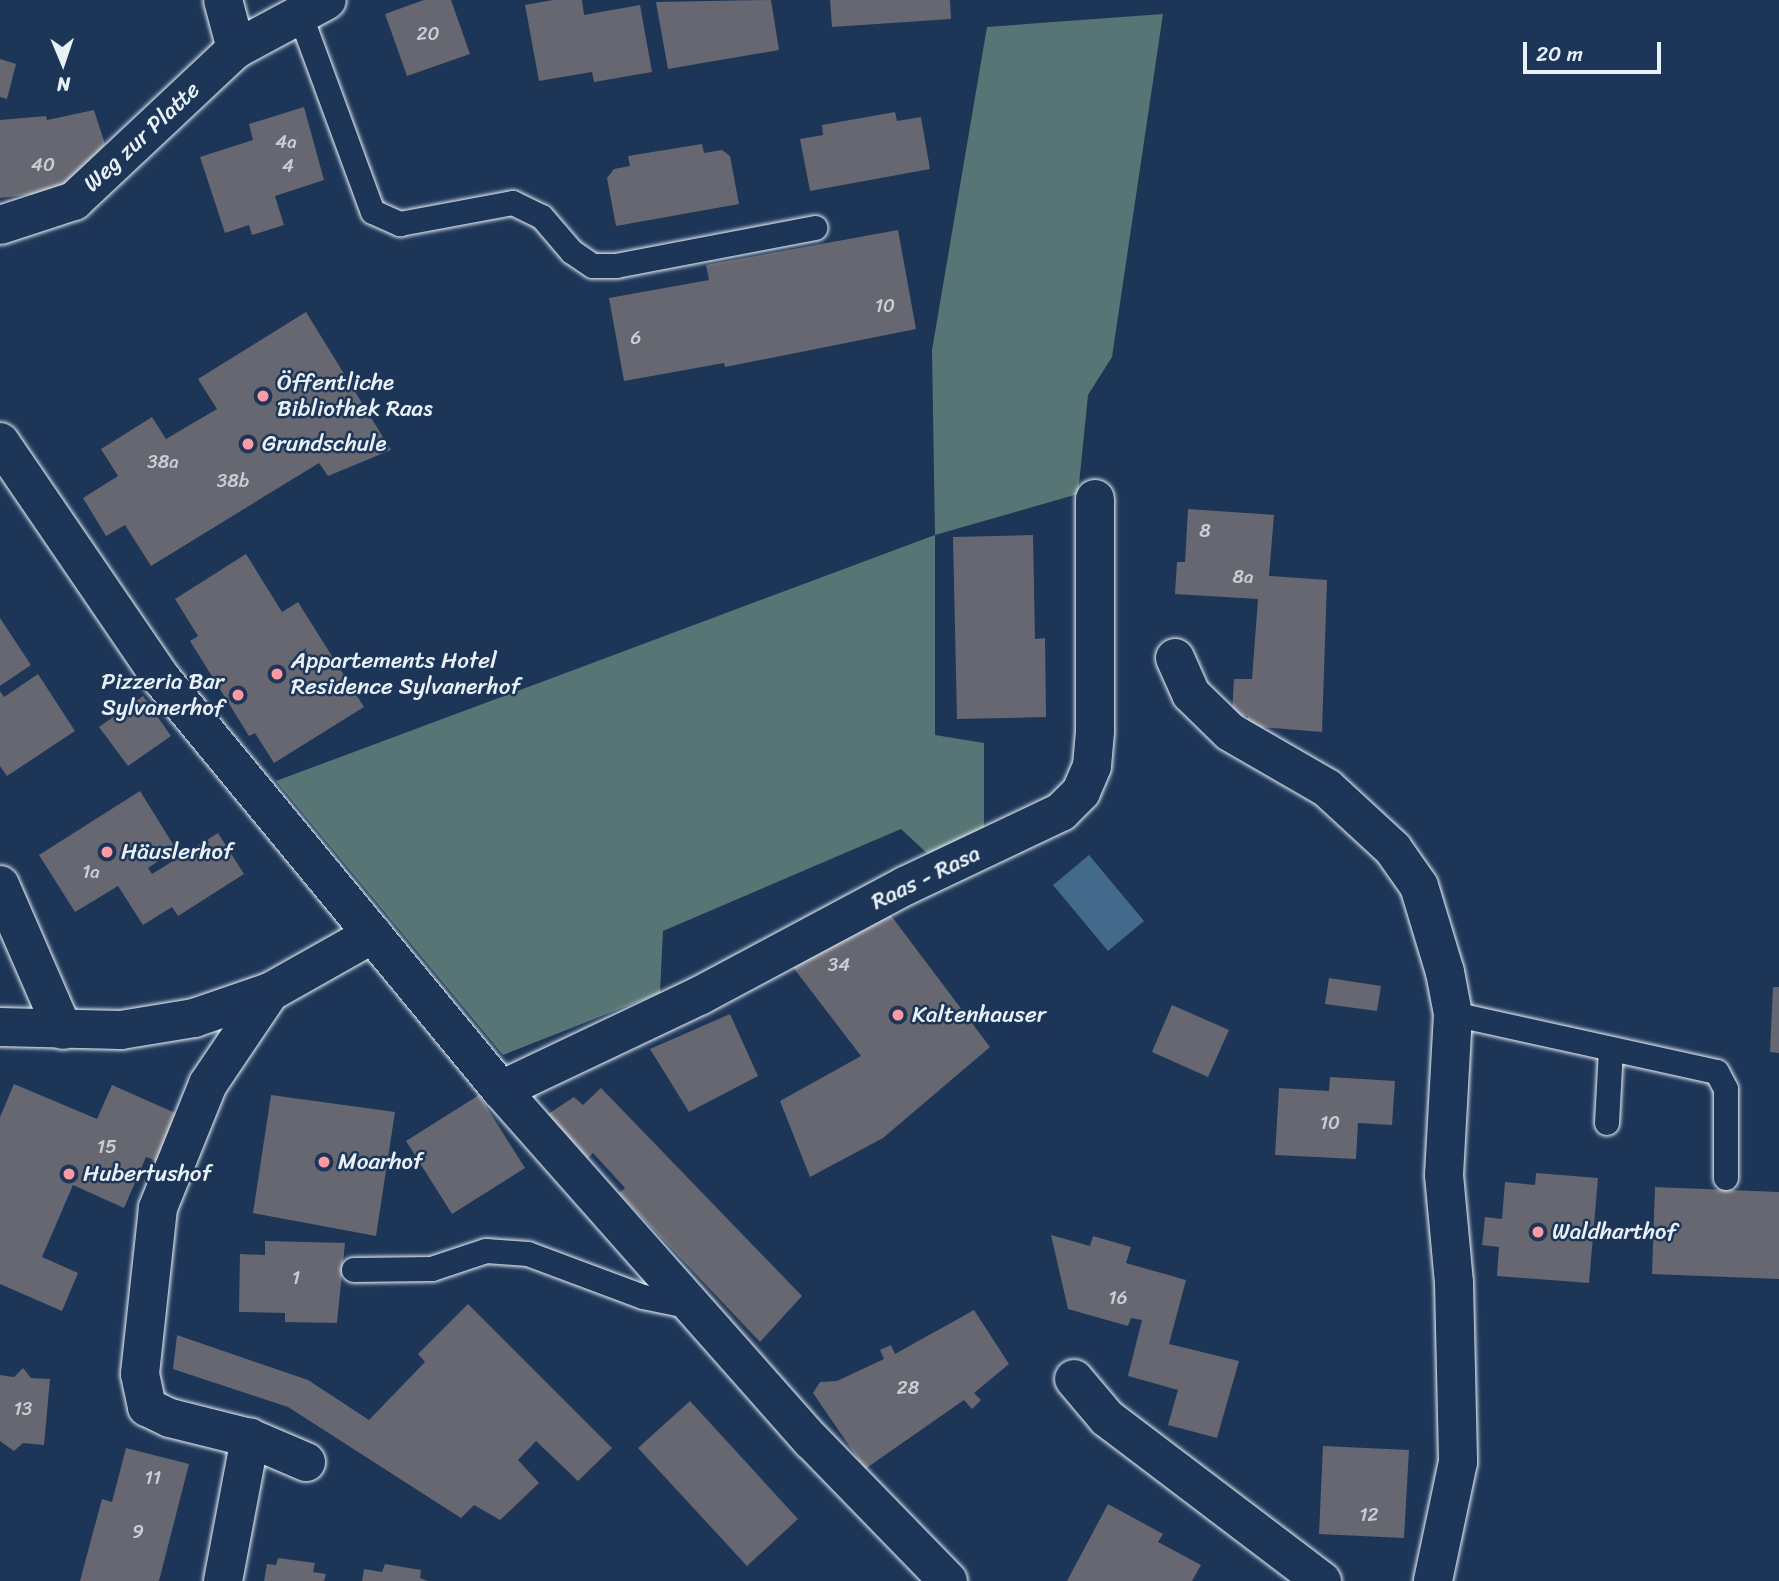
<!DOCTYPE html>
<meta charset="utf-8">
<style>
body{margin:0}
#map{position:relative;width:1779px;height:1581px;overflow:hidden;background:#1d3557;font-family:Sriracha,sans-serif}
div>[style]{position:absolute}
.green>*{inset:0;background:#577574}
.water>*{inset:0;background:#43698b}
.building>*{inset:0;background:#666770}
.roads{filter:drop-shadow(0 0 2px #e8f1f8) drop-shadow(0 0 2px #e8f1f8)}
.lane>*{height:24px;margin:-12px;padding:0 12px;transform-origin:12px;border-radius:12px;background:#1d3557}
.street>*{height:38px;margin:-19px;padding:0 19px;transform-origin:19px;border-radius:19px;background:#1d3557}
.secondary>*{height:38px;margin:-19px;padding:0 19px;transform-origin:19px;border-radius:19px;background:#1d3557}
.dots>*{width:19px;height:19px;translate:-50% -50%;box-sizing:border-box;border:4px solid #1d3557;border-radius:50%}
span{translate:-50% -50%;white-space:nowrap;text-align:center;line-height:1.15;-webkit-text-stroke:5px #1d3557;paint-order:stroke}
.number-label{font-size:19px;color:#c8ced6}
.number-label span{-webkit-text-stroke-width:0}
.street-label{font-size:23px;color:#e8f1f8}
.poi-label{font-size:23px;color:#e8f1f8}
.left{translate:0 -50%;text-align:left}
.right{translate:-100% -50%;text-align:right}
.north{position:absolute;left:28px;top:28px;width:70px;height:70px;-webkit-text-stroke:5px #1d3557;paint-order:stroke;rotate:178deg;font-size:19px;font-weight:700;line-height:28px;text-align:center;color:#e8f1f8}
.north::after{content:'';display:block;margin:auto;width:24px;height:32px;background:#e8f1f8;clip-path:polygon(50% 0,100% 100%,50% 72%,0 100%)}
.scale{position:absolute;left:1523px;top:42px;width:138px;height:32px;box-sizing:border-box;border:4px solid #e8f1f8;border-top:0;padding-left:9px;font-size:21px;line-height:24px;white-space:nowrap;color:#e8f1f8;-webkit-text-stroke:5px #1d3557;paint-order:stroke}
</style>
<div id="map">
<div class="green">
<div style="clip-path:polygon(1163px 14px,1112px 357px,1088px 395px,1078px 494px,935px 535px,935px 735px,984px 743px,984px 829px,930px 856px,901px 829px,663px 931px,660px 993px,503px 1055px,276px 781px,935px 535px,932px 350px,987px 27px)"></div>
</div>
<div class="water">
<div style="clip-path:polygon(1089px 855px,1144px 921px,1108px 951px,1053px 885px)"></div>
</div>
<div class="building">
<div style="clip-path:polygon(424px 0,451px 0,470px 54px,407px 76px,385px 14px)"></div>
<div style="clip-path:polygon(553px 0,582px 0,584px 15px,640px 5px,652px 72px,594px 82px,592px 72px,539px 81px,525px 5px)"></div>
<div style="clip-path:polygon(771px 0,779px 50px,668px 69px,656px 2px)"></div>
<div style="clip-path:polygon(830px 0,950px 0,951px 19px,832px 27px)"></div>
<div style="clip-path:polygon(0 59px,16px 64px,7px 99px,0 97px)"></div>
<div style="clip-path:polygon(304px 107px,324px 180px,275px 196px,284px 225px,252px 235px,249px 225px,225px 233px,200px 157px,253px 140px,249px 124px)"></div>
<div style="clip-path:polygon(94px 110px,105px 144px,67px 190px,0 198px,0 120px,46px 116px,47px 120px)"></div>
<div style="clip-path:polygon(895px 112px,897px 121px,921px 117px,930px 169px,810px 191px,800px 139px,823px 135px,822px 125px)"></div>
<div style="clip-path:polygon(702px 144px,704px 153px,722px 150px,730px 156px,739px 204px,616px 226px,607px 178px,614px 169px,630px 166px,628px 156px)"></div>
<div style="clip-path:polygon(898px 230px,916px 329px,725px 367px,724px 363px,624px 381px,609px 298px,709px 280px,706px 265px)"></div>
<div style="clip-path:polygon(306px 312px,391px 450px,328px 476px,319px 463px,151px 566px,125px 525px,106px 536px,83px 498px,118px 476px,101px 449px,152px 417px,166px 439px,217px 409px,198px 379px)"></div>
<div style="clip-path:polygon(1188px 509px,1274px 515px,1269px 576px,1327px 580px,1322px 732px,1247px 726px,1248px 716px,1232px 715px,1234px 679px,1252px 679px,1258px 599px,1175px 594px,1177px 562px,1185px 562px)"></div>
<div style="clip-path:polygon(1033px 535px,1035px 639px,1045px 638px,1046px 717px,957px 719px,953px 537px)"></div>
<div style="clip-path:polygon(246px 554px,282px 612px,298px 602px,364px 707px,274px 763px,255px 733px,249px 736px,190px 641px,198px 636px,175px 599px)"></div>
<div style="clip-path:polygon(0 618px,31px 665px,0 686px)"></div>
<div style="clip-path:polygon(38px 674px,75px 731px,7px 776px,0 766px,0 691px,4px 697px)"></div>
<div style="clip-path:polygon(143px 696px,171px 736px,128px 766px,99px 727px)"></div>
<div style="clip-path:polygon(140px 791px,176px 849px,148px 868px,152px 874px,218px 833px,244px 874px,178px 916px,172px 907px,143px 925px,118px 886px,75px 912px,39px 855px)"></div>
<div style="clip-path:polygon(886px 909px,990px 1047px,883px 1138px,810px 1177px,780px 1101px,861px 1056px,792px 966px)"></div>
<div style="clip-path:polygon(1329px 978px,1381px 986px,1377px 1011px,1325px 1004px)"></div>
<div style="clip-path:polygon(1773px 987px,1779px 987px,1779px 1053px,1770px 1052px)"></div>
<div style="clip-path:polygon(1172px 1005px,1229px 1030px,1208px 1077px,1152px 1052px)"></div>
<div style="clip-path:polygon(730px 1014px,758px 1076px,689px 1112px,650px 1049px)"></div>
<div style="clip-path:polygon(1330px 1077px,1395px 1081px,1392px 1125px,1358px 1123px,1356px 1159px,1275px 1155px,1279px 1088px,1329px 1091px)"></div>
<div style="clip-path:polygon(14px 1084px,97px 1119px,112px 1085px,182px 1116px,162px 1163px,146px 1157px,124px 1208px,73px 1185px,42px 1257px,78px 1273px,62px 1311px,0 1284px,0 1117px)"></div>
<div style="clip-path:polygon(601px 1088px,802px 1296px,760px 1342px,619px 1193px,625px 1188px,593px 1153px,587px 1159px,545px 1116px,574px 1097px,583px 1105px)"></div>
<div style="clip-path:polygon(271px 1095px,395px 1112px,376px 1236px,253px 1213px)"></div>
<div style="clip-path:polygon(479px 1095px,525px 1168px,452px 1214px,406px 1141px)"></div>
<div style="clip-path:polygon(1536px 1173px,1598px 1178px,1589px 1283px,1497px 1276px,1499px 1247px,1482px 1245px,1485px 1217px,1502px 1219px,1505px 1182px,1535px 1185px)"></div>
<div style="clip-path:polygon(1655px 1187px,1779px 1192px,1779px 1279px,1652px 1274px)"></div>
<div style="clip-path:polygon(1051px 1235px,1090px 1246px,1093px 1236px,1131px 1247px,1126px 1263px,1186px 1280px,1169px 1344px,1239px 1361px,1217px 1438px,1168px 1425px,1178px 1390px,1128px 1376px,1142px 1320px,1131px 1318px,1128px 1326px,1068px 1309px)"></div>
<div style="clip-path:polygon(265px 1241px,345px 1243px,337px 1323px,285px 1322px,285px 1313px,239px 1312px,240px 1254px,265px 1255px)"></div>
<div style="clip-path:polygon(468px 1304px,612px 1448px,578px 1481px,536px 1441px,518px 1460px,539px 1483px,500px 1520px,474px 1505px,461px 1518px,288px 1407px,173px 1369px,177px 1335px,308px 1380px,369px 1420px,425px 1362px,418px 1354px)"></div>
<div style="clip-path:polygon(974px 1310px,1009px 1364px,974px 1393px,981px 1400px,972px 1409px,964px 1400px,865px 1469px,813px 1393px,820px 1382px,837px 1381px,884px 1359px,880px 1350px,891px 1345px,895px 1354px)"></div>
<div style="clip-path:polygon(23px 1368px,31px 1378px,50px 1379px,44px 1445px,23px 1443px,14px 1451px,0 1441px,0 1375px,14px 1377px)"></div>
<div style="clip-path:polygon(690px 1401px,798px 1519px,747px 1566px,638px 1448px)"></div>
<div style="clip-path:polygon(1323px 1446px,1409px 1450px,1404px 1538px,1319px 1534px)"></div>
<div style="clip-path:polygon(126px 1448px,189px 1464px,159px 1581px,80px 1581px,102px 1499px,112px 1502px)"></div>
<div style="clip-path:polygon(1108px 1504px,1163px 1534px,1158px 1542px,1201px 1565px,1192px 1581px,1067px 1581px)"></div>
<div style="clip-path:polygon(278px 1558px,315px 1563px,313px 1572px,326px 1574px,324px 1581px,264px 1581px,267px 1564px,276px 1565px)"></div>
<div style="clip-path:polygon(385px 1564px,421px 1570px,420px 1578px,428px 1581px,362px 1581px,364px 1569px,382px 1572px)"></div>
</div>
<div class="roads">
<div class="lane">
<div style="left:300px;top:14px;width:211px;rotate:69.8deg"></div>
<div style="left:373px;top:212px;width:30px;rotate:24deg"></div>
<div style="left:400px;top:224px;width:115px;rotate:-10.5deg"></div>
<div style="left:513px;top:203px;width:32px;rotate:26deg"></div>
<div style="left:542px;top:217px;width:46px;rotate:49.4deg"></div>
<div style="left:572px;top:252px;width:25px;rotate:34deg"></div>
<div style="left:593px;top:266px;width:23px"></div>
<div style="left:616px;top:266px;width:203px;rotate:-10.8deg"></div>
<div style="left:1453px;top:1014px;width:270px;rotate:12.4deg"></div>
<div style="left:1717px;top:1072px;width:19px;rotate:62deg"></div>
<div style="left:1726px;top:1089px;width:89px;rotate:90deg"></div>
<div style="left:1607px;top:1123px;width:73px;rotate:-86.9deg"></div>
<div style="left:354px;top:1270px;width:78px;rotate:-0.7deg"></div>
<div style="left:432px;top:1269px;width:57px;rotate:-18.4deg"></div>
<div style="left:486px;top:1251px;width:42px;rotate:4.1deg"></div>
<div style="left:528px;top:1254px;width:123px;rotate:20.5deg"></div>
<div style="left:643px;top:1297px;width:50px;rotate:11.5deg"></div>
</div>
<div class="street">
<div style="left:223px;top:0;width:51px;rotate:75.1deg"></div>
<div style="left:0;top:225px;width:78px;rotate:-18deg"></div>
<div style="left:74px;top:201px;width:222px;rotate:-43.2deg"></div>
<div style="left:236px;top:49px;width:103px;rotate:-28.3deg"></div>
<div style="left:1175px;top:658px;width:39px;rotate:66deg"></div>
<div style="left:1191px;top:694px;width:54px;rotate:44.3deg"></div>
<div style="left:1230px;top:732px;width:112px;rotate:30deg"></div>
<div style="left:1327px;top:788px;width:90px;rotate:42.7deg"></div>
<div style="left:1393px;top:849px;width:45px;rotate:54.9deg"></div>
<div style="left:1419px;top:886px;width:90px;rotate:73.2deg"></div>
<div style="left:1445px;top:972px;width:43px;rotate:79.2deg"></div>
<div style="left:1453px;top:1014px;width:161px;rotate:93.2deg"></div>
<div style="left:1444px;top:1175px;width:108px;rotate:84.7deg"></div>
<div style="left:1454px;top:1283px;width:179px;rotate:88.7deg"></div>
<div style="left:1458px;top:1462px;width:122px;rotate:101.9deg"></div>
<div style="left:0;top:885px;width:158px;rotate:66.5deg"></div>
<div style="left:270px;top:992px;width:111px;rotate:124deg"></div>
<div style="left:208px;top:1084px;width:134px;rotate:112deg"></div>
<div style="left:158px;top:1208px;width:167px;rotate:96.2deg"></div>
<div style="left:140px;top:1374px;width:34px;rotate:78deg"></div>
<div style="left:147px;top:1407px;width:25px;rotate:26deg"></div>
<div style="left:170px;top:1418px;width:82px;rotate:14deg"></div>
<div style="left:250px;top:1438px;width:61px;rotate:23.2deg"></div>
<div style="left:0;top:1027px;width:121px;rotate:1.4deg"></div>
<div style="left:121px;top:1030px;width:74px;rotate:-9.3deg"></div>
<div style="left:194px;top:1018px;width:80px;rotate:-18.9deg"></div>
<div style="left:270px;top:992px;width:118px;rotate:-29.4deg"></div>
<div style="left:501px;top:1090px;width:219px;rotate:-25.4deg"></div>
<div style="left:699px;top:996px;width:234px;rotate:-28.1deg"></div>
<div style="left:905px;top:886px;width:173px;rotate:-25.4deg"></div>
<div style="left:1061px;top:812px;width:28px;rotate:-45deg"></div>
<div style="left:1081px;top:792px;width:28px;rotate:-67deg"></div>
<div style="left:1092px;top:766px;width:34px;rotate:-85deg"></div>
<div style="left:1095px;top:732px;width:233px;rotate:-90deg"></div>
<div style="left:1074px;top:1379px;width:51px;rotate:49.8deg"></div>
<div style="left:1107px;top:1418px;width:270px;rotate:37.2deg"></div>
<div style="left:223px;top:1581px;width:146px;rotate:-79.3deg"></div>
</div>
<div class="secondary">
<div style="left:0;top:442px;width:286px;rotate:55.7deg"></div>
<div style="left:161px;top:678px;width:534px;rotate:50.47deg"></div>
<div style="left:501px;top:1090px;width:469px;rotate:48.5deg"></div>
<div style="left:812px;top:1441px;width:195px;rotate:45.8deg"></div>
</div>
</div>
<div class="dots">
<div style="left:263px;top:396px;background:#ff9aa2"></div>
<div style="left:248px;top:444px;background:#ff9aa2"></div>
<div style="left:277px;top:674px;background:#ff9aa2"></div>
<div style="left:238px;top:695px;background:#ff9aa2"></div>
<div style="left:107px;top:852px;background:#ff9aa2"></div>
<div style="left:898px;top:1015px;background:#ff9aa2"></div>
<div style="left:324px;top:1162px;background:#ff9aa2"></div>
<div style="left:69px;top:1174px;background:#ff9aa2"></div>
<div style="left:1538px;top:1232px;background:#ff9aa2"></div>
</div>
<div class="number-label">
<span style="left:428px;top:34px">20</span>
<span style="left:286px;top:142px">4a</span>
<span style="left:43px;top:165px">40</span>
<span style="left:288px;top:166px">4</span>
<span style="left:885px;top:306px">10</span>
<span style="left:636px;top:338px">6</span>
<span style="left:163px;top:462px">38a</span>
<span style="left:233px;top:481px">38b</span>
<span style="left:1205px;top:531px">8</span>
<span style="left:1243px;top:577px">8a</span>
<span style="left:91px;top:872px">1a</span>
<span style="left:839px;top:965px">34</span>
<span style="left:1330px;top:1123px">10</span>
<span style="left:107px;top:1147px">15</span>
<span style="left:296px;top:1278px">1</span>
<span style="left:1118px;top:1298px">16</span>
<span style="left:908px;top:1388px">28</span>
<span style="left:23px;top:1409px">13</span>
<span style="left:153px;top:1478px">11</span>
<span style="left:1369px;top:1515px">12</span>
<span style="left:138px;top:1532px">9</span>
</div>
<div class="street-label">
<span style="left:142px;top:137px;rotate:-43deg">Weg zur Platte</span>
<span style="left:926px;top:878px;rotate:-26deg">Raas - Rasa</span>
</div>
<div class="poi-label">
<span class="left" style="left:277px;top:396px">Öffentliche<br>Bibliothek Raas</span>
<span class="left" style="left:262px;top:444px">Grundschule</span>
<span class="left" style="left:291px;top:674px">Appartements Hotel<br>Residence Sylvanerhof</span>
<span class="right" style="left:224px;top:695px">Pizzeria Bar<br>Sylvanerhof</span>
<span class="left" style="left:121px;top:852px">Häuslerhof</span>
<span class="left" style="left:912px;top:1015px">Kaltenhauser</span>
<span class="left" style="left:338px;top:1162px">Moarhof</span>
<span class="left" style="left:83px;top:1174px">Hubertushof</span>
<span class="left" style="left:1552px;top:1232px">Waldharthof</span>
</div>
<div class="north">N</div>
<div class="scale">20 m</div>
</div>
